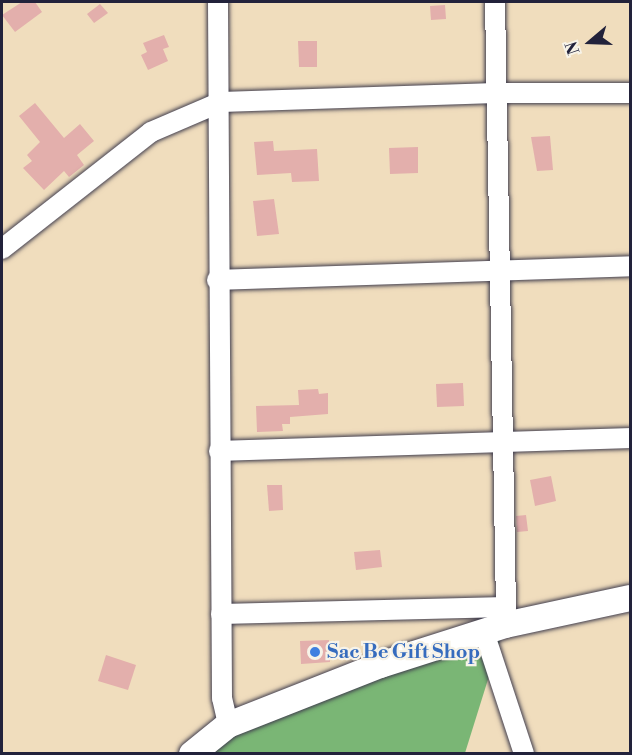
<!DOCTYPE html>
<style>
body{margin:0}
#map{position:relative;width:632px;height:755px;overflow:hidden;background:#f0ddbd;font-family:"Libre Bodoni",serif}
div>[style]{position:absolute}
.forest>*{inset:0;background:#7ab675}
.building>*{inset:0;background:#e3afac}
.roads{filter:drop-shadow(0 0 2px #413e4e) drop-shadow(0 0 2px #413e4e)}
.minor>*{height:20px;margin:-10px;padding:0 10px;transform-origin:10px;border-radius:10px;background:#fff}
.major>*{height:26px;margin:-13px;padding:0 13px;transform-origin:13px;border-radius:13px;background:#fff}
.dots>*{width:16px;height:16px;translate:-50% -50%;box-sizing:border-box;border:3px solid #f7f3e8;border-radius:50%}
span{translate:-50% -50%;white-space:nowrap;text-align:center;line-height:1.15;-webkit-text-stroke:4.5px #f7f3e8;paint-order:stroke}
.shop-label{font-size:20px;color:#366cbe;font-weight:700}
.left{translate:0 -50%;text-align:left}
.frame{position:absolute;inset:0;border:3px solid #22223b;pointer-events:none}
.north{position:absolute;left:560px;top:12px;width:60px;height:60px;-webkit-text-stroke:4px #f7f3e8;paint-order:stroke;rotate:251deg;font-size:16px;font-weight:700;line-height:24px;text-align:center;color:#22223b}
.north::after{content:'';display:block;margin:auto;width:21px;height:27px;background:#22223b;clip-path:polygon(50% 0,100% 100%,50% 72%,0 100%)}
</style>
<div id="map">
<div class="forest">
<div style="clip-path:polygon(505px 625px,465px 753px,192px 754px,228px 725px)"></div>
</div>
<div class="building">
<div style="clip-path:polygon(22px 2px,35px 2px,42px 12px,15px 32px,2px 15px)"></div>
<div style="clip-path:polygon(100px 4px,108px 13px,94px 23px,87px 14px)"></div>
<div style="clip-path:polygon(445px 5px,446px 19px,431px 20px,430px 6px)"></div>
<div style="clip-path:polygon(164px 35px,169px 47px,163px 49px,168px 61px,148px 70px,141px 55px,147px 52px,143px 43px)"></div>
<div style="clip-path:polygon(298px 41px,317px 41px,317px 67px,299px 67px)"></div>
<div style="clip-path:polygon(35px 103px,64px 138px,80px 124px,94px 141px,77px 155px,84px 165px,69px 177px,64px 171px,44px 190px,23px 168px,32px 161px,27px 155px,40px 142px,19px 116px)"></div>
<div style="clip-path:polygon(550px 136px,553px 170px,537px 171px,531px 137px)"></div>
<div style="clip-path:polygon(273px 141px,274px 151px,317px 149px,319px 181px,292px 182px,291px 173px,257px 175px,254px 142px)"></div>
<div style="clip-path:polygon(418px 147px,418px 173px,390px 174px,389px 148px)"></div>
<div style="clip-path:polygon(274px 199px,279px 234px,257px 236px,253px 201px)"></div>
<div style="clip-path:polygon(463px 383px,464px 406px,437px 407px,436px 384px)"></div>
<div style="clip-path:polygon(318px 389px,319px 394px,328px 393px,328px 414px,290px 417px,290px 424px,282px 424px,283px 431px,257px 432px,256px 406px,299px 405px,298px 390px)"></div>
<div style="clip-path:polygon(551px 476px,556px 501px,535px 506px,530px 480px)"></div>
<div style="clip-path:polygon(267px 485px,282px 485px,283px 510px,269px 511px)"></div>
<div style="clip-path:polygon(526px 515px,528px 531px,517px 532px,516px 516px)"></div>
<div style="clip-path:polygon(380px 550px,382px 567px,356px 570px,354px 552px)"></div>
<div style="clip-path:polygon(329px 640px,330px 662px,301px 664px,300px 641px)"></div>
<div style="clip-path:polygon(106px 655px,136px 665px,128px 690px,98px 681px)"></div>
</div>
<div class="roads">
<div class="minor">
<div style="left:218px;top:2px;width:696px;rotate:89.67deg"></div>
<div style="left:222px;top:698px;width:28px;rotate:77deg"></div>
<div style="left:495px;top:2px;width:605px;rotate:88.96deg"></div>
<div style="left:2px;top:249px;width:189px;rotate:-38.1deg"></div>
<div style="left:151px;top:132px;width:76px;rotate:-23.2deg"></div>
<div style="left:221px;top:102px;width:275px;rotate:-1.9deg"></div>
<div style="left:496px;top:93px;width:134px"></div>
<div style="left:217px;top:280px;width:413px;rotate:-1.9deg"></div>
<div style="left:219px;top:451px;width:411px;rotate:-1.8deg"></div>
<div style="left:221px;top:614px;width:285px;rotate:-1.4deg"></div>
<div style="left:506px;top:607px;width:12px;rotate:95deg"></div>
<div style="left:484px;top:632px;width:128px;rotate:71.8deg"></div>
</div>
<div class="major">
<div style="left:192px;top:754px;width:46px;rotate:-38.9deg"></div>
<div style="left:228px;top:725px;width:163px;rotate:-21.5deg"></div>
<div style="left:380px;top:665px;width:131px;rotate:-17.7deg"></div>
<div style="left:505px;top:625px;width:128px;rotate:-12.2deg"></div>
</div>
</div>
<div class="dots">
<div style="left:315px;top:652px;background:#3f7fe0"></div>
</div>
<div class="shop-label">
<span class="left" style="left:327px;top:652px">Sac Be Gift Shop</span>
</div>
<div class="frame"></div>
<div class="north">N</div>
</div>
